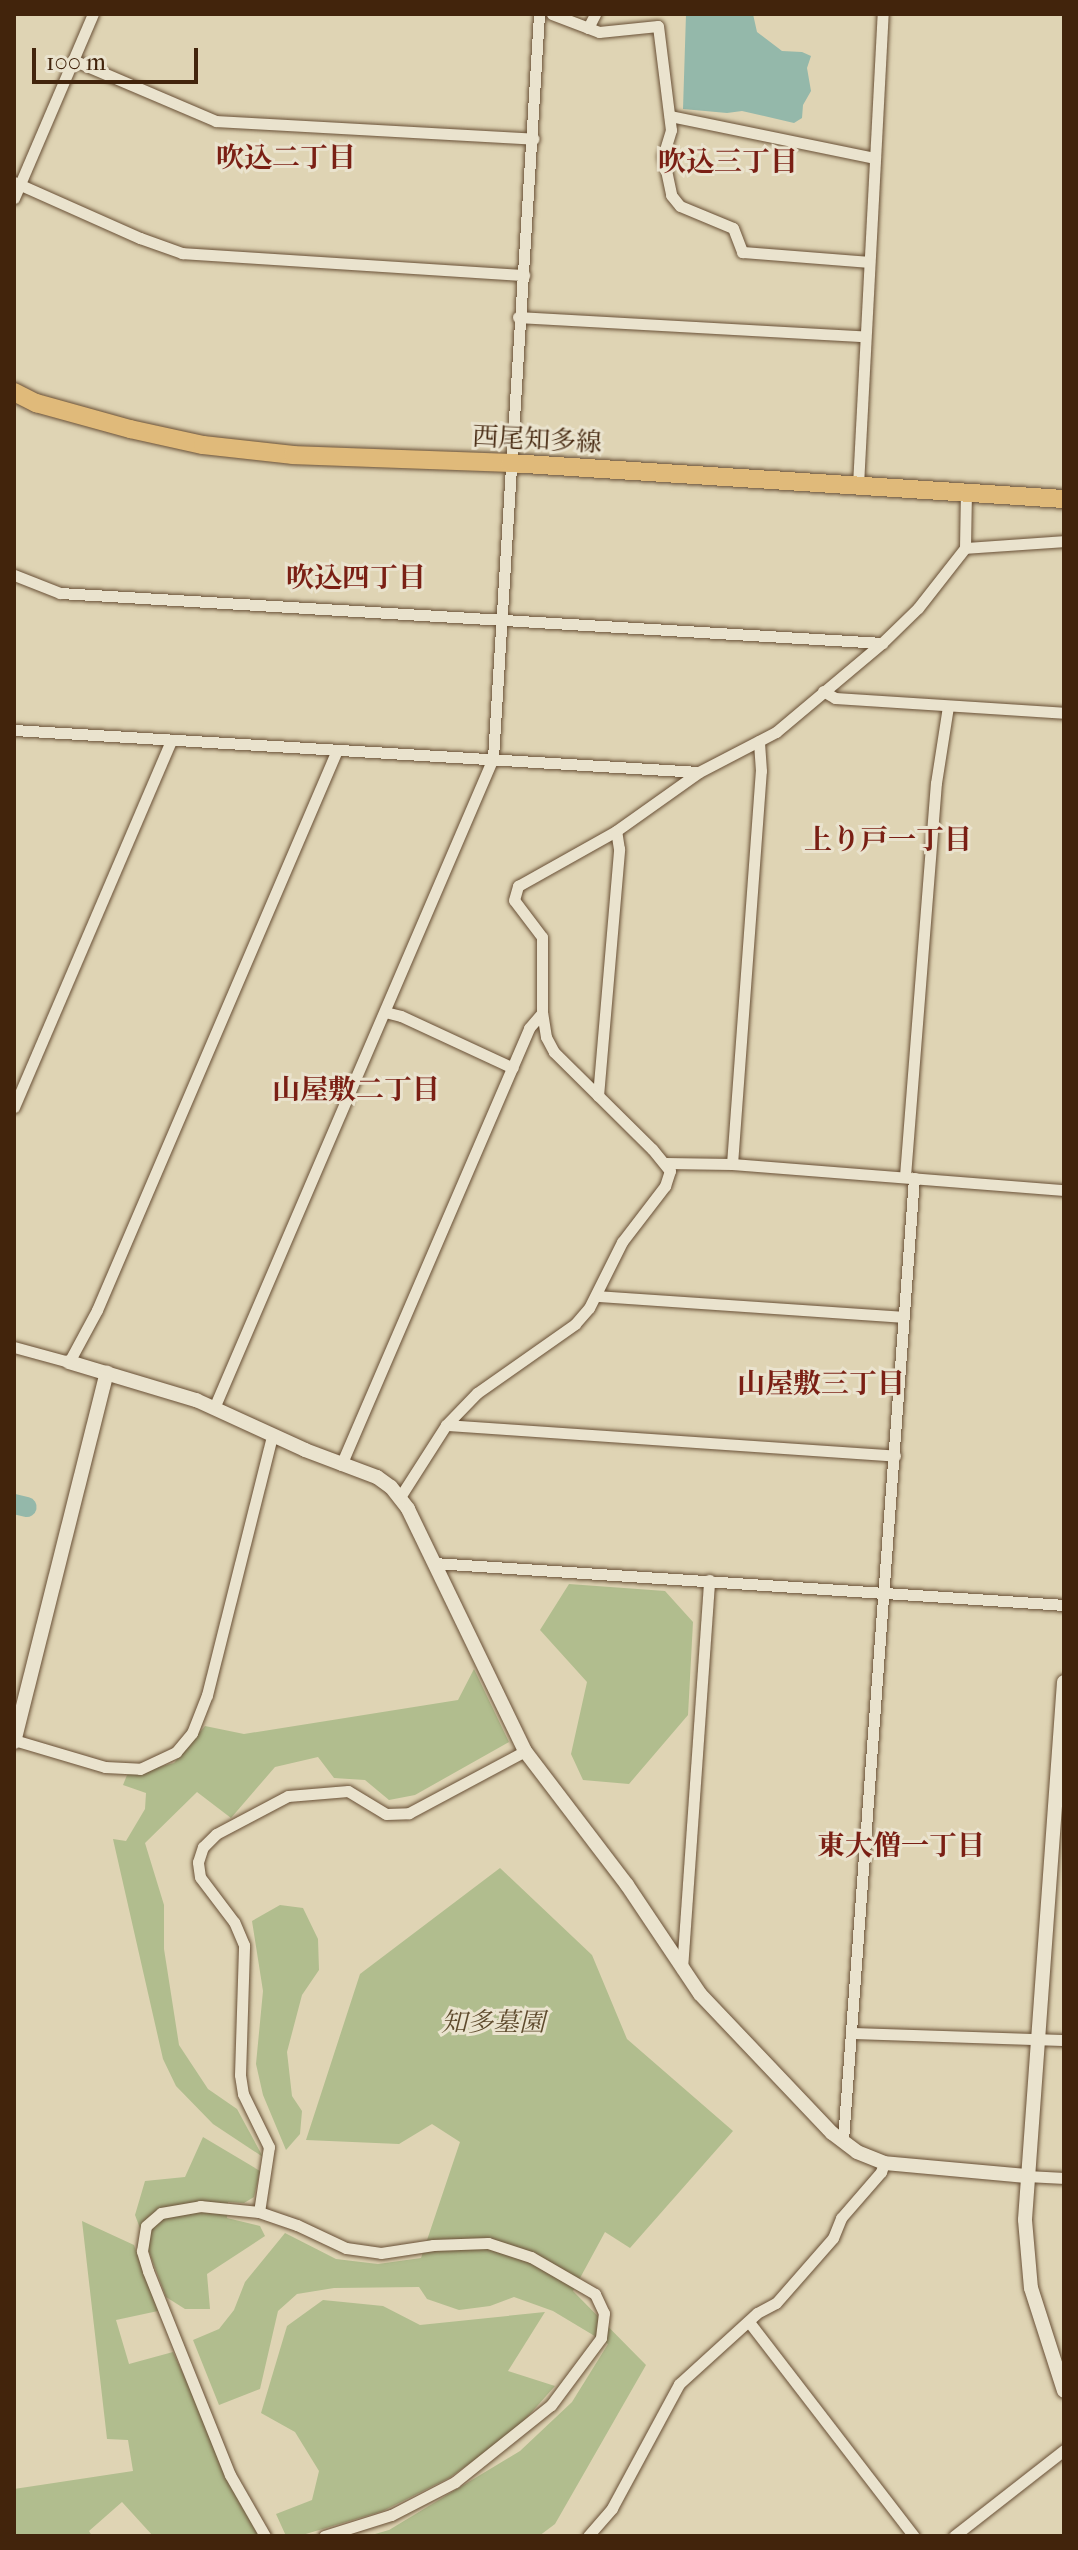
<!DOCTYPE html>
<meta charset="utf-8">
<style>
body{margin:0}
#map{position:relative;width:1078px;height:2550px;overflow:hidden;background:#dfd4b4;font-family:"IM FELL French Canon","Noto Serif JP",serif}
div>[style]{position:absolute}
.green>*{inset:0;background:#b1bd8e}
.water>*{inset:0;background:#94b8aa}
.river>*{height:20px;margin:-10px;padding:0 10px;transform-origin:10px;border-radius:10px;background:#94b8aa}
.roads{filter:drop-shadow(0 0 2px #695036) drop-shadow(0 0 2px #695036)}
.minor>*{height:11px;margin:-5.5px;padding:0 5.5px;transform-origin:5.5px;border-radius:5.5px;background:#eae3ce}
.tertiary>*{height:14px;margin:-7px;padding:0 7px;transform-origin:7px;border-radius:7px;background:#eae3ce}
.primary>*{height:18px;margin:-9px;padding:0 9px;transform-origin:9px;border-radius:9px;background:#e0ba7a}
span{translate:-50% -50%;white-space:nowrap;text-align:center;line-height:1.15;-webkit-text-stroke:6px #eae3ce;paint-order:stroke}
.street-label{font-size:26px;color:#42240c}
.park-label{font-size:26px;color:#5e4a2c;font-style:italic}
.neighbourhood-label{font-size:28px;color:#7a1f14;font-weight:700}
.frame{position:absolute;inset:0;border:16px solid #42240c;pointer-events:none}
.scale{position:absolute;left:32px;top:48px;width:166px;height:36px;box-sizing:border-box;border:4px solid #42240c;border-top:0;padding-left:10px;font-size:24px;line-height:28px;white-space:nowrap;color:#42240c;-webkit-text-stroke:6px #eae3ce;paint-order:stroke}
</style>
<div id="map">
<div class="green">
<div style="clip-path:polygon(569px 1584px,665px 1591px,693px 1622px,688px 1715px,629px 1784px,583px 1780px,571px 1754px,587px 1682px,540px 1630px)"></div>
<div style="clip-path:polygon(474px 1669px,509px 1742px,415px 1795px,389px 1800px,365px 1780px,334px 1778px,318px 1757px,275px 1767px,231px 1818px,197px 1792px,145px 1843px,164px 1905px,164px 1949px,179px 2045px,208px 2089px,237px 2109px,263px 2157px,213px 2124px,176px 2086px,163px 2059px,113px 1839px,126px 1841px,145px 1809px,146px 1793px,123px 1785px,127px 1775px,174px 1763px,205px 1726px,244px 1734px,458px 1700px)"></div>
<div style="clip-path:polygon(500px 1868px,592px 1955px,627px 2039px,733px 2131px,630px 2248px,605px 2232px,573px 2291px,646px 2365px,555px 2524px,539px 2536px,368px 2536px,389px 2530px,520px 2451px,572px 2402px,608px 2344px,553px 2311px,514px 2297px,490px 2306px,459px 2310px,427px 2299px,419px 2287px,334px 2288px,297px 2294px,278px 2311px,260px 2389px,219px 2405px,193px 2340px,219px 2329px,234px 2310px,245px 2282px,285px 2233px,336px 2259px,378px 2264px,421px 2258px,460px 2142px,432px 2124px,399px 2144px,306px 2140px,360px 1974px)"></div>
<div style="clip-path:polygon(280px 1905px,303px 1908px,318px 1939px,319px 1970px,302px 1995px,287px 2052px,292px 2096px,302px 2111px,300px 2134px,286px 2150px,263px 2095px,256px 2064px,263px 1991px,252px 1921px)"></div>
<div style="clip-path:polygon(203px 2137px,260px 2171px,254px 2197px,244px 2203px,228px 2202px,227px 2218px,260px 2226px,265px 2236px,207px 2274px,210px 2309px,185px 2309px,166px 2297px,135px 2215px,145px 2181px,185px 2177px)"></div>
<div style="clip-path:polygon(82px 2221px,134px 2245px,158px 2311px,116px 2320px,129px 2364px,173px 2352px,259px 2536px,153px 2536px,122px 2502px,89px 2531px,92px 2536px,14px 2536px,14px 2489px,133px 2471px,128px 2440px,107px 2439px)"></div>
<div style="clip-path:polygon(323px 2300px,383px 2306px,420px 2325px,545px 2312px,508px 2371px,555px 2386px,514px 2432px,449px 2478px,383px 2511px,299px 2536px,286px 2536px,276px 2514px,312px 2500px,319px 2471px,295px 2432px,261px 2413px,287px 2326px)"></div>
</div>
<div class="water">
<div style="clip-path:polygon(686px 14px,753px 14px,757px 32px,782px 51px,802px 52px,811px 56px,807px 68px,811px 91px,803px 105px,802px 118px,794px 123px,742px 111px,727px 113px,683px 109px)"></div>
</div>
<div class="river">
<div style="left:14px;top:1504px;width:13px;rotate:13deg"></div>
</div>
<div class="roads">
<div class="minor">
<div style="left:552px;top:14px;width:50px;rotate:21deg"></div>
<div style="left:599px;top:32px;width:59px;rotate:-5.8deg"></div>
<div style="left:658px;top:26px;width:105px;rotate:82.9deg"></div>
<div style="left:671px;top:130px;width:27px;rotate:107deg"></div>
<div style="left:663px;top:156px;width:40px;rotate:78deg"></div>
<div style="left:671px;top:195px;width:14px;rotate:51deg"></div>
<div style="left:680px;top:206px;width:57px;rotate:22.5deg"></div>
<div style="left:733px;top:228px;width:26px;rotate:69deg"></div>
<div style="left:742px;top:252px;width:126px;rotate:4.5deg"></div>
<div style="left:588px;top:28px;width:16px;rotate:-63deg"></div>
<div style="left:73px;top:60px;width:155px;rotate:23.1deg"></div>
<div style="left:216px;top:121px;width:318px;rotate:3.2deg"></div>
<div style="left:670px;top:116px;width:209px;rotate:11.6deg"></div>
<div style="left:14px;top:182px;width:138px;rotate:24deg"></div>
<div style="left:140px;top:238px;width:45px;rotate:19.7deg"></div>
<div style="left:182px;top:253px;width:343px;rotate:3.7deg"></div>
<div style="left:14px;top:198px;width:200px;rotate:-66.8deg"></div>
<div style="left:518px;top:317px;width:346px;rotate:3.2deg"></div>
<div style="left:858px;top:485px;width:472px;rotate:-87deg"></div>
<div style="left:965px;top:548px;width:99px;rotate:-4deg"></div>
<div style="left:14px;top:575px;width:49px;rotate:21.4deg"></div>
<div style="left:60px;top:593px;width:824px;rotate:3.48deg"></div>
<div style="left:823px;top:691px;width:14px;rotate:30deg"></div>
<div style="left:835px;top:698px;width:229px;rotate:3.7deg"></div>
<div style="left:14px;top:730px;width:685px;rotate:3.51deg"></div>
<div style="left:385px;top:1012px;width:16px;rotate:14deg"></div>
<div style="left:401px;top:1016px;width:123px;rotate:24.9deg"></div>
<div style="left:598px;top:1096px;width:248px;rotate:-85.1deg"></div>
<div style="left:619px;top:849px;width:18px;rotate:-99deg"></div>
<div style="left:14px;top:1107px;width:399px;rotate:-66.8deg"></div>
<div style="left:665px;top:1163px;width:67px;rotate:0.9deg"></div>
<div style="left:732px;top:1164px;width:333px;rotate:4.5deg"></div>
<div style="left:732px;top:1164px;width:394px;rotate:-85.8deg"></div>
<div style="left:761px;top:771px;width:30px;rotate:-94deg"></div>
<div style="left:905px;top:1176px;width:394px;rotate:-85.5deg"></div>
<div style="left:936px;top:783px;width:78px;rotate:-81.1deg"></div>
<div style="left:597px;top:1296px;width:307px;rotate:3.9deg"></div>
<div style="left:14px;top:1347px;width:57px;rotate:15.3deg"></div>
<div style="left:69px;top:1362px;width:59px;rotate:-61.7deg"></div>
<div style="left:97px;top:1310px;width:609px;rotate:-66.8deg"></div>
<div style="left:214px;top:1408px;width:707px;rotate:-66.77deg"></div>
<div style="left:493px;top:758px;width:745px;rotate:-86.46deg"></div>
<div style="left:446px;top:1425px;width:450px;rotate:3.9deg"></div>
<div style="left:341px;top:1465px;width:476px;rotate:-66.7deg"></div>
<div style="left:529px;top:1028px;width:20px;rotate:-49deg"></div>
<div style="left:400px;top:1497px;width:85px;rotate:-57.4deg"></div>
<div style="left:446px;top:1425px;width:45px;rotate:-45.9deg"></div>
<div style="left:477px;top:1393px;width:120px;rotate:-35.1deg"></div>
<div style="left:575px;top:1324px;width:21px;rotate:-49deg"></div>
<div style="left:589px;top:1308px;width:74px;rotate:-63.4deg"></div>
<div style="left:622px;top:1242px;width:71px;rotate:-52.5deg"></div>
<div style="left:665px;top:1186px;width:16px;rotate:-72deg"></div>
<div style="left:670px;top:1171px;width:28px;rotate:-129deg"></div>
<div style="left:652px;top:1149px;width:138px;rotate:-135.3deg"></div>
<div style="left:554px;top:1052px;width:17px;rotate:-118deg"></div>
<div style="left:546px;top:1037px;width:24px;rotate:-99deg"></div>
<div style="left:542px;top:1013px;width:76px;rotate:-90deg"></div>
<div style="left:542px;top:937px;width:46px;rotate:-127.1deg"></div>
<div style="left:514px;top:900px;width:15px;rotate:-74deg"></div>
<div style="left:518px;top:886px;width:112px;rotate:-29.3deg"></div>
<div style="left:616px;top:831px;width:102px;rotate:-35.4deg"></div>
<div style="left:699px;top:772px;width:87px;rotate:-27.5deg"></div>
<div style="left:776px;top:732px;width:138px;rotate:-40deg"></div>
<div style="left:882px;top:643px;width:50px;rotate:-44.2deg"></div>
<div style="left:918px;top:608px;width:76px;rotate:-51.9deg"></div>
<div style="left:965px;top:548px;width:56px;rotate:-89deg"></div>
<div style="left:434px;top:1563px;width:631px;rotate:3.81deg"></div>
<div style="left:14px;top:1740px;width:95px;rotate:16.5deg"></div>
<div style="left:105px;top:1767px;width:35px;rotate:3deg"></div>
<div style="left:140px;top:1769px;width:40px;rotate:-25deg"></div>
<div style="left:176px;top:1752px;width:25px;rotate:-50deg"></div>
<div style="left:192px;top:1733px;width:41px;rotate:-68.5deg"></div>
<div style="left:207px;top:1695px;width:267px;rotate:-75.9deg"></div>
<div style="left:682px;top:1969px;width:390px;rotate:-86deg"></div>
<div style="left:851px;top:2033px;width:213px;rotate:1.9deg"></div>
<div style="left:843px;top:2140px;width:965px;rotate:-85.78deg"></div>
<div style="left:1027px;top:2176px;width:37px;rotate:3deg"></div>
<div style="left:259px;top:2212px;width:66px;rotate:-81.3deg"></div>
<div style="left:269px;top:2147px;width:59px;rotate:-116.1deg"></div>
<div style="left:243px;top:2094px;width:19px;rotate:-99deg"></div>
<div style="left:240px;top:2075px;width:130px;rotate:-88.2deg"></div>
<div style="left:244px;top:1945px;width:25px;rotate:-113deg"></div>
<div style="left:234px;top:1922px;width:56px;rotate:-127.1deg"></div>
<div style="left:200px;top:1877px;width:15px;rotate:-98deg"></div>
<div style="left:198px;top:1862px;width:16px;rotate:-72deg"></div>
<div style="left:203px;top:1847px;width:18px;rotate:-45deg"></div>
<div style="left:216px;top:1834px;width:81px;rotate:-27.8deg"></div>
<div style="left:288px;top:1796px;width:60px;rotate:-4.8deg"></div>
<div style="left:348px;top:1791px;width:44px;rotate:31.2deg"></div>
<div style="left:386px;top:1814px;width:23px;rotate:-2deg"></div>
<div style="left:409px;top:1813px;width:132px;rotate:-28.1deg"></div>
<div style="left:749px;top:2322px;width:270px;rotate:52.4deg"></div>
<div style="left:265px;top:2536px;width:70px;rotate:-119.8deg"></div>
<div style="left:230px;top:2475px;width:220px;rotate:-111.9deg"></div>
<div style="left:148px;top:2271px;width:21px;rotate:-107deg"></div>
<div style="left:142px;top:2251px;width:25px;rotate:-81deg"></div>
<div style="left:146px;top:2226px;width:20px;rotate:-41deg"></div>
<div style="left:161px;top:2213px;width:40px;rotate:-10deg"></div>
<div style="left:200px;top:2206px;width:59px;rotate:5.8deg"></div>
<div style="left:259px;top:2212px;width:40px;rotate:18.9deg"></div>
<div style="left:297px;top:2225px;width:54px;rotate:25.1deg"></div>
<div style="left:346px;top:2248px;width:35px;rotate:8deg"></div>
<div style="left:381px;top:2253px;width:53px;rotate:-8.7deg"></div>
<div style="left:433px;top:2245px;width:55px;rotate:-2.1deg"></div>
<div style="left:488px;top:2243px;width:45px;rotate:18deg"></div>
<div style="left:531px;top:2257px;width:74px;rotate:30deg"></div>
<div style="left:595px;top:2294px;width:21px;rotate:65deg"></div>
<div style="left:604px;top:2313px;width:25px;rotate:97deg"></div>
<div style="left:601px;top:2338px;width:84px;rotate:126.7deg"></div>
<div style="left:551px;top:2405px;width:123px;rotate:141.3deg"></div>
<div style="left:455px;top:2482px;width:72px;rotate:152.7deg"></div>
<div style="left:391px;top:2515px;width:70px;rotate:162.6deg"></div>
<div style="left:588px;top:2536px;width:37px;rotate:-49deg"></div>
<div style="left:612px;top:2508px;width:141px;rotate:-61.6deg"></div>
<div style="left:679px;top:2384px;width:105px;rotate:-42.3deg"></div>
<div style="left:757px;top:2313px;width:21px;rotate:-28deg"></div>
<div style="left:776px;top:2303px;width:86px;rotate:-48.8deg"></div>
<div style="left:833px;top:2238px;width:22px;rotate:-68deg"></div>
<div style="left:841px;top:2218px;width:61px;rotate:-49deg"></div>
<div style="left:881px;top:2172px;width:9px;rotate:-72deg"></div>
<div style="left:954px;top:2536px;width:140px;rotate:-38deg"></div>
</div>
<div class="tertiary">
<div style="left:69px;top:1362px;width:133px;rotate:16.7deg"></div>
<div style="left:196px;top:1400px;width:120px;rotate:24.6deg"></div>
<div style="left:305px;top:1450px;width:77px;rotate:20.6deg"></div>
<div style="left:377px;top:1477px;width:17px;rotate:36deg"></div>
<div style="left:391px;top:1487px;width:28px;rotate:52deg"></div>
<div style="left:408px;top:1509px;width:269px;rotate:64.2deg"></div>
<div style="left:525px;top:1751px;width:168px;rotate:52.7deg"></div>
<div style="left:627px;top:1885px;width:131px;rotate:56.2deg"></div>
<div style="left:700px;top:1994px;width:192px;rotate:46.5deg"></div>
<div style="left:832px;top:2133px;width:31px;rotate:37deg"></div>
<div style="left:857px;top:2152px;width:29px;rotate:22deg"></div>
<div style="left:884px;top:2163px;width:144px;rotate:5.2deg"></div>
<div style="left:1064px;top:1682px;width:539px;rotate:94.15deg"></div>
<div style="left:1025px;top:2220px;width:68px;rotate:85deg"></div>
<div style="left:1031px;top:2288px;width:108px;rotate:72.2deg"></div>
<div style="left:14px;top:1742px;width:381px;rotate:-75.9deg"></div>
</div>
<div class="primary">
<div style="left:14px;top:392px;width:25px;rotate:27deg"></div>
<div style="left:36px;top:403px;width:98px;rotate:15.5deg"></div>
<div style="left:130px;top:429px;width:75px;rotate:12.4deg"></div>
<div style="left:203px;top:445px;width:91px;rotate:6.3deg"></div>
<div style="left:293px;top:455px;width:217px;rotate:2.1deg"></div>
<div style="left:510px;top:463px;width:555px;rotate:3.72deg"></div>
</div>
</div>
<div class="street-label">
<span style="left:537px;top:440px;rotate:3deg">西尾知多線</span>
</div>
<div class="park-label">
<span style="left:493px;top:2023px">知多墓園</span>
</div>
<div class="neighbourhood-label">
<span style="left:286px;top:158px">吹込二丁目</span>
<span style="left:728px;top:162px">吹込三丁目</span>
<span style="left:356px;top:578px">吹込四丁目</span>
<span style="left:888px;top:840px">上り戸一丁目</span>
<span style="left:356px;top:1090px">山屋敷二丁目</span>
<span style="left:821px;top:1384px">山屋敷三丁目</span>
<span style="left:901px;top:1846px">東大僧一丁目</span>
</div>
<div class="frame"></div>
<div class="scale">100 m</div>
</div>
